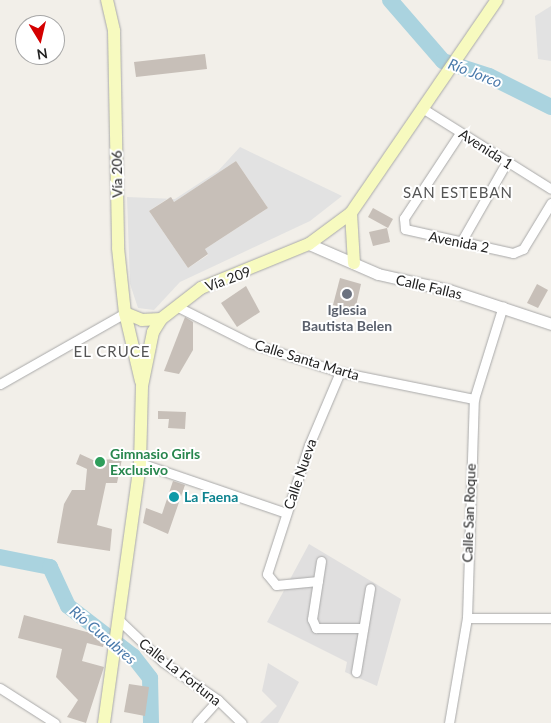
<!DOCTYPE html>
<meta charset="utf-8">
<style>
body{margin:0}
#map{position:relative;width:551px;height:723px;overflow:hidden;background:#f2efe9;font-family:Lato,sans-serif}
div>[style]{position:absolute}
.residential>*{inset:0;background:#e0dfdf}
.parking>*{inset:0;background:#e2e2e2}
.river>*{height:16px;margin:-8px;padding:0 8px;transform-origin:8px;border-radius:8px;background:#aad3df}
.building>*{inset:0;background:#c7bfb8}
.roads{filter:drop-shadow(0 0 1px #a9a9a9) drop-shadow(0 0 1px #a9a9a9)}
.minor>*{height:9px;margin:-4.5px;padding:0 4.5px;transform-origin:4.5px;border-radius:4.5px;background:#fff}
.tertiary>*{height:11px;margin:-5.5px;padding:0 5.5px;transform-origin:5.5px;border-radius:5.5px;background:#fff}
.secondary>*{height:12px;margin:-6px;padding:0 6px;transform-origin:6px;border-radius:6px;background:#f7fabf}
.dots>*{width:14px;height:14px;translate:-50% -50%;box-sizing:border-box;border:2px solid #fff;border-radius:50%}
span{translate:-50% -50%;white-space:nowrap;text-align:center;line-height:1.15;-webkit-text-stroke:4px #fff;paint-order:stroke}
.street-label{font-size:14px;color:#222}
.worship-label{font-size:14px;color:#5b616d;font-weight:700}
.leisure-label{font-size:14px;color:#27864d;font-weight:700}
.left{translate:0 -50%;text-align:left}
.culture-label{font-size:14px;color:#0d838f;font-weight:700}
.water-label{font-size:15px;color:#4a7aab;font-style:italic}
.neighbourhood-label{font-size:15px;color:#555;letter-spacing:1px}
.north{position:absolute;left:15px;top:15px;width:50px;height:50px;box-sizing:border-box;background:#fff;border:1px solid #a7a7a7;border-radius:50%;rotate:171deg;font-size:14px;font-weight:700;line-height:20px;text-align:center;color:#222}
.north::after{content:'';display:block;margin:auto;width:18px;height:22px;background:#d40000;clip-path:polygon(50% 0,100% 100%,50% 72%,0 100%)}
</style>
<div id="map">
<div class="residential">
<div style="clip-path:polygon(309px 544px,401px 599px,377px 686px,345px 672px,347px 662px,267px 622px)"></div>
<div style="clip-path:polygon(268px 663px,299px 682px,278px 723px,260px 723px,277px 706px,262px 691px)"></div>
</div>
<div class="parking">
<div style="clip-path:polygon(551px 6px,551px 61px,538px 59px,535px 16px)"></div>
<div style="clip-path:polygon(evenodd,240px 147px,342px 196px,310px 221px,180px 282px,154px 310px,138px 308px,130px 284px,127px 197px,175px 199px,218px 171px,240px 147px,236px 161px,268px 208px,205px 249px,208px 255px,188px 268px,149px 211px,170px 197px,174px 202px,236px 161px)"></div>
</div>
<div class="river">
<div style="left:390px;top:0;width:81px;rotate:49deg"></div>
<div style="left:443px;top:61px;width:48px;rotate:18.1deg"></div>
<div style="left:489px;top:76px;width:69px;rotate:26.6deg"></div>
<div style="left:0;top:557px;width:51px;rotate:11.3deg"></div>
<div style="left:50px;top:567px;width:43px;rotate:65.2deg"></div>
<div style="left:68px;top:606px;width:82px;rotate:37.6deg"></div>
<div style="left:133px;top:656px;width:28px;rotate:52deg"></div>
<div style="left:150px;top:678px;width:45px;rotate:88.7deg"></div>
</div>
<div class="building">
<div style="clip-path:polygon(205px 54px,207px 69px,136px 77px,134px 62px)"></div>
<div style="clip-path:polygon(236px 161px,268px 208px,205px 249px,208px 254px,188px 268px,149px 211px,171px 197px,174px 202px)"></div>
<div style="clip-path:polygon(373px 208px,393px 219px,388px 228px,368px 217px)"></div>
<div style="clip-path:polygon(387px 228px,390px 242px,373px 246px,369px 232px)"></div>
<div style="clip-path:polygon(340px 278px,361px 284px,355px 310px,333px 305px)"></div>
<div style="clip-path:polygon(537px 284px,548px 290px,538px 308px,527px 303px)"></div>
<div style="clip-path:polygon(246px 286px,260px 312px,237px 327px,221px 303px)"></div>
<div style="clip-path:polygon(185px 317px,193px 322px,193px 350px,179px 374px,164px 371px)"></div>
<div style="clip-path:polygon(158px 411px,186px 412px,185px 429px,168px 428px,169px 419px,158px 419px)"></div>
<div style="clip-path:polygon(80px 454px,93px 460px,122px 459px,117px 483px,106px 483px,97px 525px,112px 529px,110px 551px,57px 543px,64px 504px,72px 490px,85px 490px,87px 469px,76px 464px)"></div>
<div style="clip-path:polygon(173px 481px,185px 485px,168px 534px,143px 523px,146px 508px,162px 514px)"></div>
<div style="clip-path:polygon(24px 615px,105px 637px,103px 647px,87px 643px,82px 661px,104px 667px,86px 723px,67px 717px,78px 700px,56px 677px,62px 649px,18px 638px)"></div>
<div style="clip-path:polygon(129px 684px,149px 687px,145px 716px,124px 712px)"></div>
</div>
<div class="roads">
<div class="minor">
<div style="left:422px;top:108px;width:152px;rotate:32.1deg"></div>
<div style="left:460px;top:133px;width:102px;rotate:123.4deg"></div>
<div style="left:404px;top:218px;width:11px;rotate:85deg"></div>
<div style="left:405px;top:229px;width:111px;rotate:12.5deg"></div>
<div style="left:513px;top:253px;width:11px;rotate:-22deg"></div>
<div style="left:523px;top:249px;width:54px;rotate:-58.7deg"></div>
<div style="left:461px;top:242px;width:91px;rotate:-60.3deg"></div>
<div style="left:176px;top:306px;width:83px;rotate:26.6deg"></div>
<div style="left:250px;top:343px;width:95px;rotate:17.9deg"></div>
<div style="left:340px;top:372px;width:137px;rotate:11.4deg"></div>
<div style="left:0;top:384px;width:144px;rotate:-29.6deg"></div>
<div style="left:140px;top:463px;width:154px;rotate:18.9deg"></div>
<div style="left:321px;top:561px;width:59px;rotate:98.8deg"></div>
<div style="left:312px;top:619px;width:10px;rotate:66deg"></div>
<div style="left:316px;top:628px;width:47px"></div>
<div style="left:318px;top:581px;width:42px;rotate:174.6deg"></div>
<div style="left:276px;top:585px;width:14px;rotate:-129deg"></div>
<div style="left:267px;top:574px;width:136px;rotate:-72deg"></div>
<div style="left:309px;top:445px;width:79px;rotate:-67deg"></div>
<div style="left:467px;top:618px;width:84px"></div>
<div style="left:120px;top:621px;width:59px;rotate:43.6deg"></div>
<div style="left:163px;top:662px;width:67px;rotate:34.6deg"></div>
<div style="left:218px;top:700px;width:33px;rotate:44deg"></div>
<div style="left:356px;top:672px;width:85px;rotate:-80.5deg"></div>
<div style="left:0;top:688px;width:65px;rotate:32.5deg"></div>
<div style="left:197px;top:723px;width:31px;rotate:-48deg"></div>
<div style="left:449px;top:723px;width:107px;rotate:-80.3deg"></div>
<div style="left:467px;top:618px;width:219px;rotate:-88.2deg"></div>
<div style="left:474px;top:399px;width:97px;rotate:-72.7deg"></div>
</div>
<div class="tertiary">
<div style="left:309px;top:244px;width:75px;rotate:23.5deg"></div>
<div style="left:378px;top:274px;width:73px;rotate:12.7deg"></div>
<div style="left:449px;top:290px;width:108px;rotate:18.4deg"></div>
</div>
<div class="secondary">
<div style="left:107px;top:0;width:32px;rotate:77deg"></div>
<div style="left:114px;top:31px;width:217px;rotate:88.9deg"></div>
<div style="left:118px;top:248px;width:65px;rotate:83.9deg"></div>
<div style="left:125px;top:313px;width:70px;rotate:76.8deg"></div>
<div style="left:351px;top:213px;width:50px;rotate:86.6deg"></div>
<div style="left:125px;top:313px;width:18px;rotate:22deg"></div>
<div style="left:142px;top:320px;width:19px;rotate:-3deg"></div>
<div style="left:104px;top:723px;width:262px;rotate:-82.1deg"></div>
<div style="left:140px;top:463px;width:77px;rotate:-88.5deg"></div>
<div style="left:142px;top:386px;width:55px;rotate:-78.5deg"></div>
<div style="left:153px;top:332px;width:15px;rotate:-58deg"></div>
<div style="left:161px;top:319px;width:51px;rotate:-37.8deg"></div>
<div style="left:201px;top:288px;width:117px;rotate:-22.2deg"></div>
<div style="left:309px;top:244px;width:52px;rotate:-36.4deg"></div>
<div style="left:351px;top:213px;width:258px;rotate:-55.6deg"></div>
</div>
</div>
<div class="dots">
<div style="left:347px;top:294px;background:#6b7280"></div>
<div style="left:100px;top:462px;background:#2e9e5b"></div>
<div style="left:174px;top:497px;background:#0f9aa8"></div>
</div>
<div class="street-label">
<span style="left:486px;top:149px;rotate:33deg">Avenida 1</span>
<span style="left:117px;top:174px;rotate:-91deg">Vía 206</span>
<span style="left:459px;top:242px;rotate:11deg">Avenida 2</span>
<span style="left:228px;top:279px;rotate:-20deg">Vía 209</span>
<span style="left:429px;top:287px;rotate:13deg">Calle Fallas</span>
<span style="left:307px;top:360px;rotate:17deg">Calle Santa Marta</span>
<span style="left:300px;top:474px;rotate:-71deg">Calle Nueva</span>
<span style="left:469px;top:513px;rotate:-88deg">Calle San Roque</span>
<span style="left:180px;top:672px;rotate:38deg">Calle La Fortuna</span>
</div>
<div class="worship-label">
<span style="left:347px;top:318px">Iglesia<br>Bautista Belen</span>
</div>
<div class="leisure-label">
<span class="left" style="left:110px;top:462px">Gimnasio Girls<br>Exclusivo</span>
</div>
<div class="culture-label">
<span class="left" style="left:184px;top:497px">La Faena</span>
</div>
<div class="water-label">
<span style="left:475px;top:73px;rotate:21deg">Río Jorco</span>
<span style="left:103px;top:635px;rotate:40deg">Río Cucubres</span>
</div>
<div class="neighbourhood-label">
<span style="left:458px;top:193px">SAN ESTEBAN</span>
<span style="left:112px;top:352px">EL CRUCE</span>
</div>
<div class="north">N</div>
</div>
